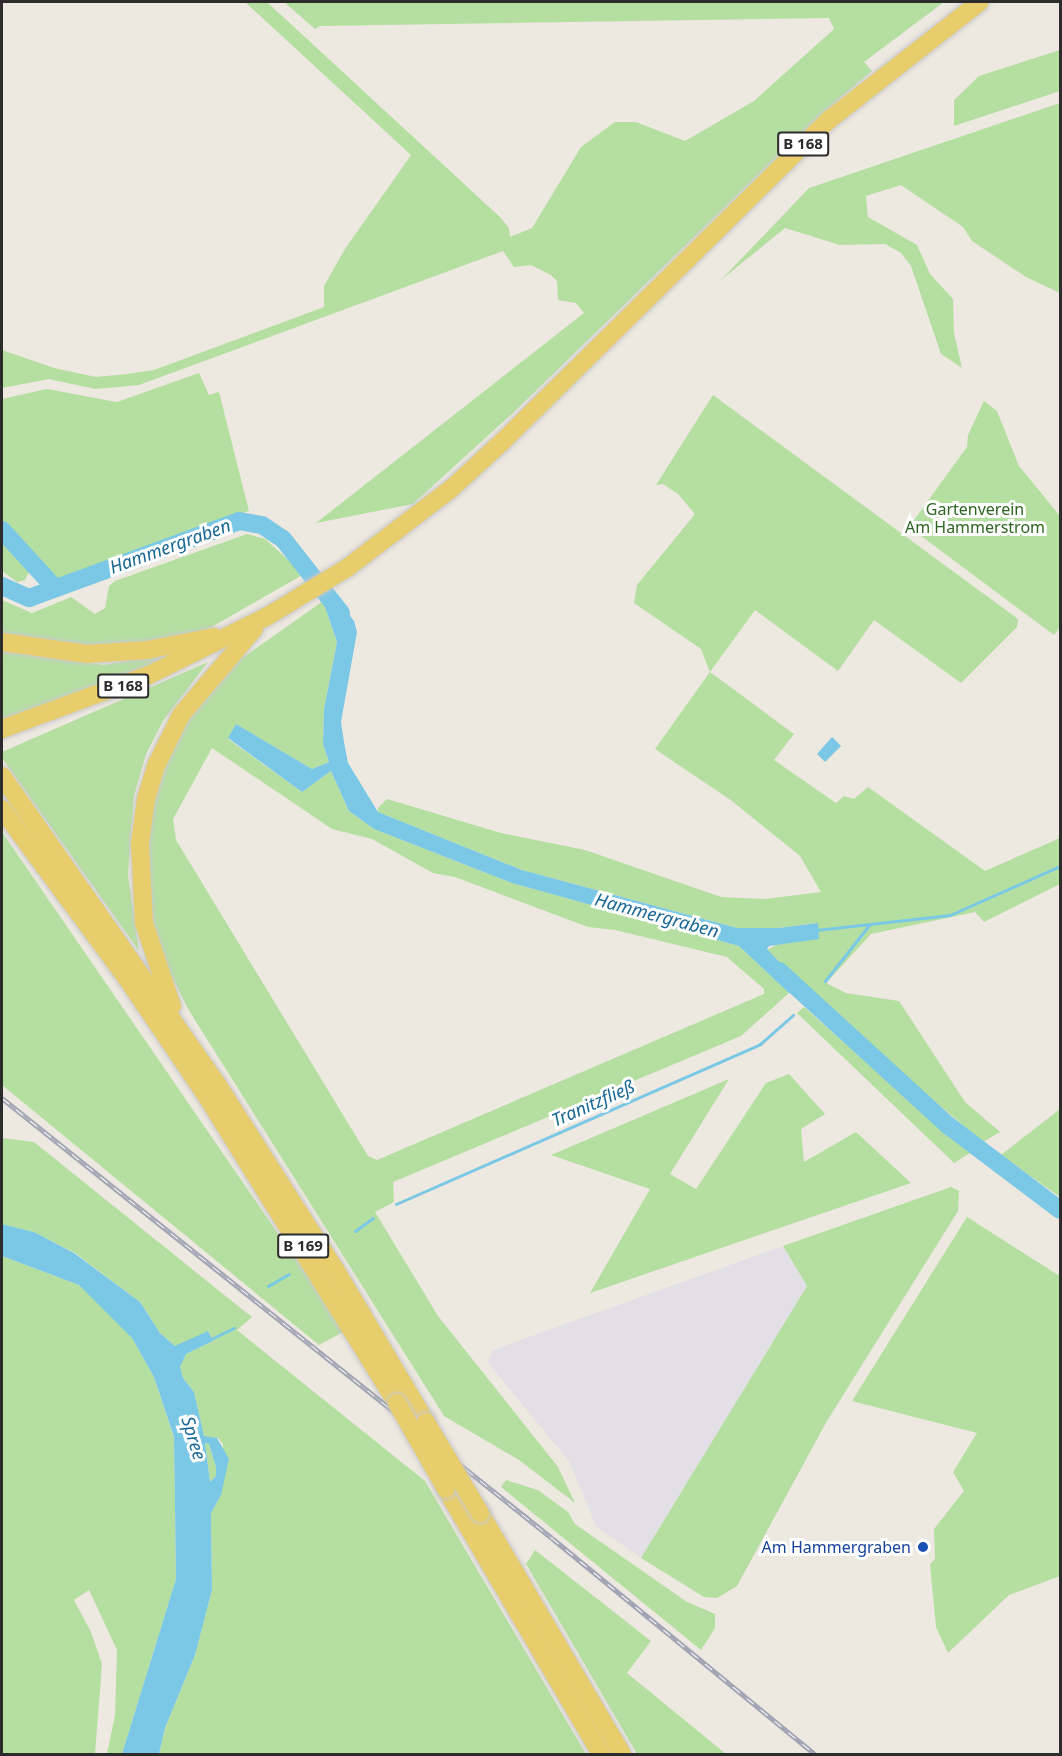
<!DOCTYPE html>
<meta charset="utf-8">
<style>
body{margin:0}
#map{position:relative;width:1062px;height:1756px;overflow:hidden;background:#ede8e0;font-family:"Noto Sans",sans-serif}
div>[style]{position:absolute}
.industrial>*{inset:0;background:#e2e0e6}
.green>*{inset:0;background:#b5dfa1}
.water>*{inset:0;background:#7bc8e6}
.stream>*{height:3px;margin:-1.5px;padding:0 1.5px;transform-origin:1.5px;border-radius:1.5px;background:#7bc8e6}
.river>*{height:18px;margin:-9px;padding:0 9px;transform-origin:9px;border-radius:9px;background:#7bc8e6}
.roads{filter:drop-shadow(0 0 2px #c8c8c8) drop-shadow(0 0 2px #c8c8c8)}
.primary>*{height:18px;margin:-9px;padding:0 9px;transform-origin:9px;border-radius:9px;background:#e7cd6b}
.rail>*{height:5px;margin-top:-2.5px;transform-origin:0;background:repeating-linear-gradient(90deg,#fff 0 9px,#a3a5b5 0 18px);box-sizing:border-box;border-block:2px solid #a3a5b5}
.bridges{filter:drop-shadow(0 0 2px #c8c8c8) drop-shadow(0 0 2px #c8c8c8)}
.primary-bridge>*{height:18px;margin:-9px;padding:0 9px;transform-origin:9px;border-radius:9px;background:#e7cd6b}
.dots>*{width:16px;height:16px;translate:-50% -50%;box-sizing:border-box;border:3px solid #fff;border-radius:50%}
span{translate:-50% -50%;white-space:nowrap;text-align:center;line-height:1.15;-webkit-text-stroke:6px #fff;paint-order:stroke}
.shield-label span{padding:2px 4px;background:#fff;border:2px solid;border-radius:4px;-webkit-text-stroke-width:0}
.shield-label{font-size:15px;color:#2c2c2c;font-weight:700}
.park-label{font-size:16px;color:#2d6520}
.transit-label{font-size:16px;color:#164399}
.right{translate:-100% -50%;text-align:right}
.water-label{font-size:18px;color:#186795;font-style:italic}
.frame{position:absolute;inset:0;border:3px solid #2c2c2c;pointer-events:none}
</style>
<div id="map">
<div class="industrial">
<div style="clip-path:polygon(783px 1246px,807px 1286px,641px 1558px,596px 1526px,569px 1461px,488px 1363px,493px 1350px)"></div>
</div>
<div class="green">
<div style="clip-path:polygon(245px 2px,267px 2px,501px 218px,509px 228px,510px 237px,532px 228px,581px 147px,615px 122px,636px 122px,685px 141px,754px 101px,834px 29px,829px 18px,320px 26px,315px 29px,284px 2px,944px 2px,864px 62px,872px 71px,820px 115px,515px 411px,413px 504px,316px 523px,584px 313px,576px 303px,558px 300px,557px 281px,551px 275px,531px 265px,514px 267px,503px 251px,139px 385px,95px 389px,49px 379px,2px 388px,2px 350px,54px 368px,96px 377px,127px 374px,154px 370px,324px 307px,324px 286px,345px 249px,411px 155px)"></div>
<div style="clip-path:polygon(1060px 29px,1060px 91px,954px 126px,954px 100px,979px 76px,1060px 50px)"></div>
<div style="clip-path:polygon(1060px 103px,1060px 293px,1026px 277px,972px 241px,963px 227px,901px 185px,866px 196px,868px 217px,917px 245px,930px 274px,953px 299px,954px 333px,962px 368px,941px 354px,911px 266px,901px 253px,885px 244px,840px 245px,785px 228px,721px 280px,809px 188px)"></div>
<div style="clip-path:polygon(199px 373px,209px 395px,219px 392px,249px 511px,59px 579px,50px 575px,2px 520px,2px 399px,47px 389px,117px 402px)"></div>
<div style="clip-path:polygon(713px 395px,1018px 619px,1017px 627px,961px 683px,874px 620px,838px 671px,755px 610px,710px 672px,794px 734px,774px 760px,836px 803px,844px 796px,854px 799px,868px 787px,985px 871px,1060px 838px,1060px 884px,984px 922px,975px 912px,871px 934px,826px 983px,846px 993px,899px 1001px,965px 1102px,1000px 1132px,983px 1142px,819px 1004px,767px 950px,817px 923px,778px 928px,737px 928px,522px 870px,378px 812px,378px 808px,387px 799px,501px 833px,585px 850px,721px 897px,765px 899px,821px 892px,800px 856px,732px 801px,655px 749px,710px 672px,701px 649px,634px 603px,637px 585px,695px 514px,678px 494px,663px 484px,656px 485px)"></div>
<div style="clip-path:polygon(984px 401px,997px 411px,1019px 466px,1060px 516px,1060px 627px,1054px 635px,909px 527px,967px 447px,968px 435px)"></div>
<div style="clip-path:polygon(247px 534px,265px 539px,304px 574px,210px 628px,171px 640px,87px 649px,2px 634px,2px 600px,32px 613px,71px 597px,95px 614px,105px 608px,109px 586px,115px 581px)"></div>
<div style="clip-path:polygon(2px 540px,30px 570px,25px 580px,17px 582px,2px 571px)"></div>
<div style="clip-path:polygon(evenodd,323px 601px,337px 642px,324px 709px,323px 744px,329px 762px,312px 769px,236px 724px,228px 739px,302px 792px,331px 771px,349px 811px,374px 829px,512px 883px,739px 946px,789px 993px,741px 1036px,393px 1182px,394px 1202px,375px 1212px,438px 1316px,558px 1467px,575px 1503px,519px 1460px,444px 1416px,188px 1009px,166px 964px,156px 930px,148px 891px,149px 819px,176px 738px,202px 702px,238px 661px,323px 601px,212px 748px,332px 829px,372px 839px,433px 873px,455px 877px,588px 927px,615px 930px,727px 957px,764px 989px,764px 994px,377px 1160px,368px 1156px,176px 840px,173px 819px,212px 748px)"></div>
<div style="clip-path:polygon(2px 652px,103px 665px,179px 652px,115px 682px,2px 722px)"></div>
<div style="clip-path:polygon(208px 662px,163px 721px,146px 754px,134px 796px,128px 875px,139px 951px,2px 758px,2px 752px)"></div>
<div style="clip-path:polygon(2px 832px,345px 1331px,319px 1345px,2px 1085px)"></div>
<div style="clip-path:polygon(804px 1007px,919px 1109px,973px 1151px,954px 1163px,797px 1013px)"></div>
<div style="clip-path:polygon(789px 1074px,825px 1114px,801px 1129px,804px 1162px,856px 1132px,911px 1183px,590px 1293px,650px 1189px,551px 1155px,729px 1079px,670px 1174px,696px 1189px,766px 1083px)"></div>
<div style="clip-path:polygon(1060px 1109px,1060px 1197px,1001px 1155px)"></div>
<div style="clip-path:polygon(2px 1138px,34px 1142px,233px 1302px,252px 1317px,237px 1330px,425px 1481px,586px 1754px,159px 1754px,165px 1728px,195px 1655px,212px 1590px,211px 1513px,221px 1495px,223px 1444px,218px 1438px,204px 1437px,194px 1392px,183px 1378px,180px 1367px,186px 1354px,213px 1341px,208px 1331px,176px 1347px,160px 1333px,140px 1302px,75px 1253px,34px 1232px,2px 1224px)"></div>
<div style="clip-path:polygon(951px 1187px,959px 1191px,958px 1211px,827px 1421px,737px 1586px,717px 1598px,704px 1597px,641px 1558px,807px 1286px,783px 1246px)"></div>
<div style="clip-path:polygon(967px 1217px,1058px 1275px,1060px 1272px,1060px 1576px,1009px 1595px,948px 1653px,936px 1627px,930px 1564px,935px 1559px,934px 1529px,964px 1491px,953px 1472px,977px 1433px,852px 1401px)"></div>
<div style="clip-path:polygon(2px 1256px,79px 1285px,110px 1312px,132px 1338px,154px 1377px,174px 1438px,176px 1579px,122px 1754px,107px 1754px,115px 1715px,117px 1650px,89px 1590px,74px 1600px,91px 1632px,102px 1664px,95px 1754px,2px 1754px)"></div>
<div style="clip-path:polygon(205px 1443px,209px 1444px,216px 1467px,216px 1476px,210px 1482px)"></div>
<div style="clip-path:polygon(506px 1480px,538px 1490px,568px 1512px,575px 1524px,687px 1602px,715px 1614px,715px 1628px,701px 1650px,501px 1487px)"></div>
<div style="clip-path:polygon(535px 1550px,651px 1641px,627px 1673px,726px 1754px,637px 1754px,526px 1564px)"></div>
</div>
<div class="water">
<div style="clip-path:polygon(334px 594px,354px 621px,357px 632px,341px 722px,344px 742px,348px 763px,378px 812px,522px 870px,737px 928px,778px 928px,818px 923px,819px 939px,769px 946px,767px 949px,800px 984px,789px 993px,739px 946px,512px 883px,374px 829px,349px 811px,331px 771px,302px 792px,228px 738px,236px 724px,312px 769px,329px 762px,323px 744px,324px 709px,337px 642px,323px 601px)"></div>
<div style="clip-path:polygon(832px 737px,841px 746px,825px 762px,817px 754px)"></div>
<div style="clip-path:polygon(evenodd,2px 1224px,34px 1232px,74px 1253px,140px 1302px,160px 1333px,175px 1346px,208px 1331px,213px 1341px,186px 1354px,180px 1367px,183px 1378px,194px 1392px,204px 1436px,217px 1438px,229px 1459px,221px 1495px,211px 1513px,212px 1590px,195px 1655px,165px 1728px,159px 1754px,122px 1754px,176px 1579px,174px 1437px,154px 1377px,132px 1338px,79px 1285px,2px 1256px,2px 1224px,205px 1443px,209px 1444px,216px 1467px,216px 1476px,210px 1482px,205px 1443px)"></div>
</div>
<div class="stream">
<div style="left:816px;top:930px;width:135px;rotate:-6.4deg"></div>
<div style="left:950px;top:915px;width:120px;rotate:-24deg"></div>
<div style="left:825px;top:981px;width:71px;rotate:-51.8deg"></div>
<div style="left:396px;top:1204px;width:398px;rotate:-23.7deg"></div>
<div style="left:760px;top:1044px;width:44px;rotate:-41.3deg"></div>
<div style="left:355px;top:1231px;width:22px;rotate:-36deg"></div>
<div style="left:268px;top:1286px;width:24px;rotate:-30deg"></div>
<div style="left:209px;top:1340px;width:28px;rotate:-26deg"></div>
</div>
<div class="river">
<div style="left:2px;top:530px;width:79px;rotate:47.6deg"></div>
<div style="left:2px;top:586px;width:30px;rotate:24deg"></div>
<div style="left:29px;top:598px;width:224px;rotate:-20.1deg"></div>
<div style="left:239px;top:521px;width:23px;rotate:10deg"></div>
<div style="left:262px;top:525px;width:25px;rotate:34deg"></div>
<div style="left:283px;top:539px;width:94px;rotate:51.9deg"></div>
<div style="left:779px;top:971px;width:230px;rotate:42.4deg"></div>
<div style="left:949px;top:1126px;width:139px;rotate:37.1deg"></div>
</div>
<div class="roads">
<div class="primary">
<div style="left:2px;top:642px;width:86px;rotate:8deg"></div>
<div style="left:87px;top:654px;width:60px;rotate:-3.8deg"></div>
<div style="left:147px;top:650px;width:68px;rotate:-11deg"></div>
<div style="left:2px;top:729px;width:157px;rotate:-20.2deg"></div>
<div style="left:149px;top:675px;width:133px;rotate:-26.4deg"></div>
<div style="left:268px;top:616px;width:92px;rotate:-31.3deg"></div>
<div style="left:347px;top:568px;width:132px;rotate:-37.3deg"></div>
<div style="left:452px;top:488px;width:67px;rotate:-42.6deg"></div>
<div style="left:501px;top:443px;width:462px;rotate:-44.6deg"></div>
<div style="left:830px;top:119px;width:190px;rotate:-38deg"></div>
<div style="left:2px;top:776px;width:376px;rotate:55.1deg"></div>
<div style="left:217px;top:1084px;width:225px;rotate:57.5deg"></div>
<div style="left:338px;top:1274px;width:172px;rotate:59.3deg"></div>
<div style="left:2px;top:809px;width:209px;rotate:53.6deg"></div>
<div style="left:126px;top:977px;width:139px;rotate:55.9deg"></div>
<div style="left:204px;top:1092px;width:366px;rotate:58.2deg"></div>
<div style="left:172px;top:1006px;width:88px;rotate:-108.6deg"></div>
<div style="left:144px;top:923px;width:80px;rotate:-92.9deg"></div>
<div style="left:140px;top:843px;width:44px;rotate:-82.2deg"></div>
<div style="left:146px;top:799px;width:37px;rotate:-73deg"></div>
<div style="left:157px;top:764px;width:55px;rotate:-63.9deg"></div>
<div style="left:181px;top:715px;width:113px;rotate:-49.7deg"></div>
<div style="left:446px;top:1489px;width:307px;rotate:59.7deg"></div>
<div style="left:480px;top:1513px;width:280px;rotate:59.5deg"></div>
</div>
</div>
<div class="rail">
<div style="left:2px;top:1098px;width:704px;rotate:38.66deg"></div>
<div style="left:552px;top:1538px;width:340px;rotate:39.4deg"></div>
</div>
<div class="bridges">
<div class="primary-bridge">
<div style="left:397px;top:1403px;width:99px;rotate:60.3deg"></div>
<div style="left:426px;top:1422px;width:106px;rotate:59.3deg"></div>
</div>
</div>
<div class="dots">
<div style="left:923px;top:1547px;background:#1a4fb4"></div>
</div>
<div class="shield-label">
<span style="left:803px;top:144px">B 168</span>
<span style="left:123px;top:686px">B 168</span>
<span style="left:303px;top:1246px">B 169</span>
</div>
<div class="park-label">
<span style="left:975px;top:518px">Gartenverein<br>Am Hammerstrom</span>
</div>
<div class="transit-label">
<span class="right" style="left:911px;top:1547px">Am Hammergraben</span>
</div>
<div class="water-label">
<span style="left:170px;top:546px;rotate:-20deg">Hammergraben</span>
<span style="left:657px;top:915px;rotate:15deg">Hammergraben</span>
<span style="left:593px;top:1103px;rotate:-24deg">Tranitzfließ</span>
<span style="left:194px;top:1438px;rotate:73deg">Spree</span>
</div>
<div class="frame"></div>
</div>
